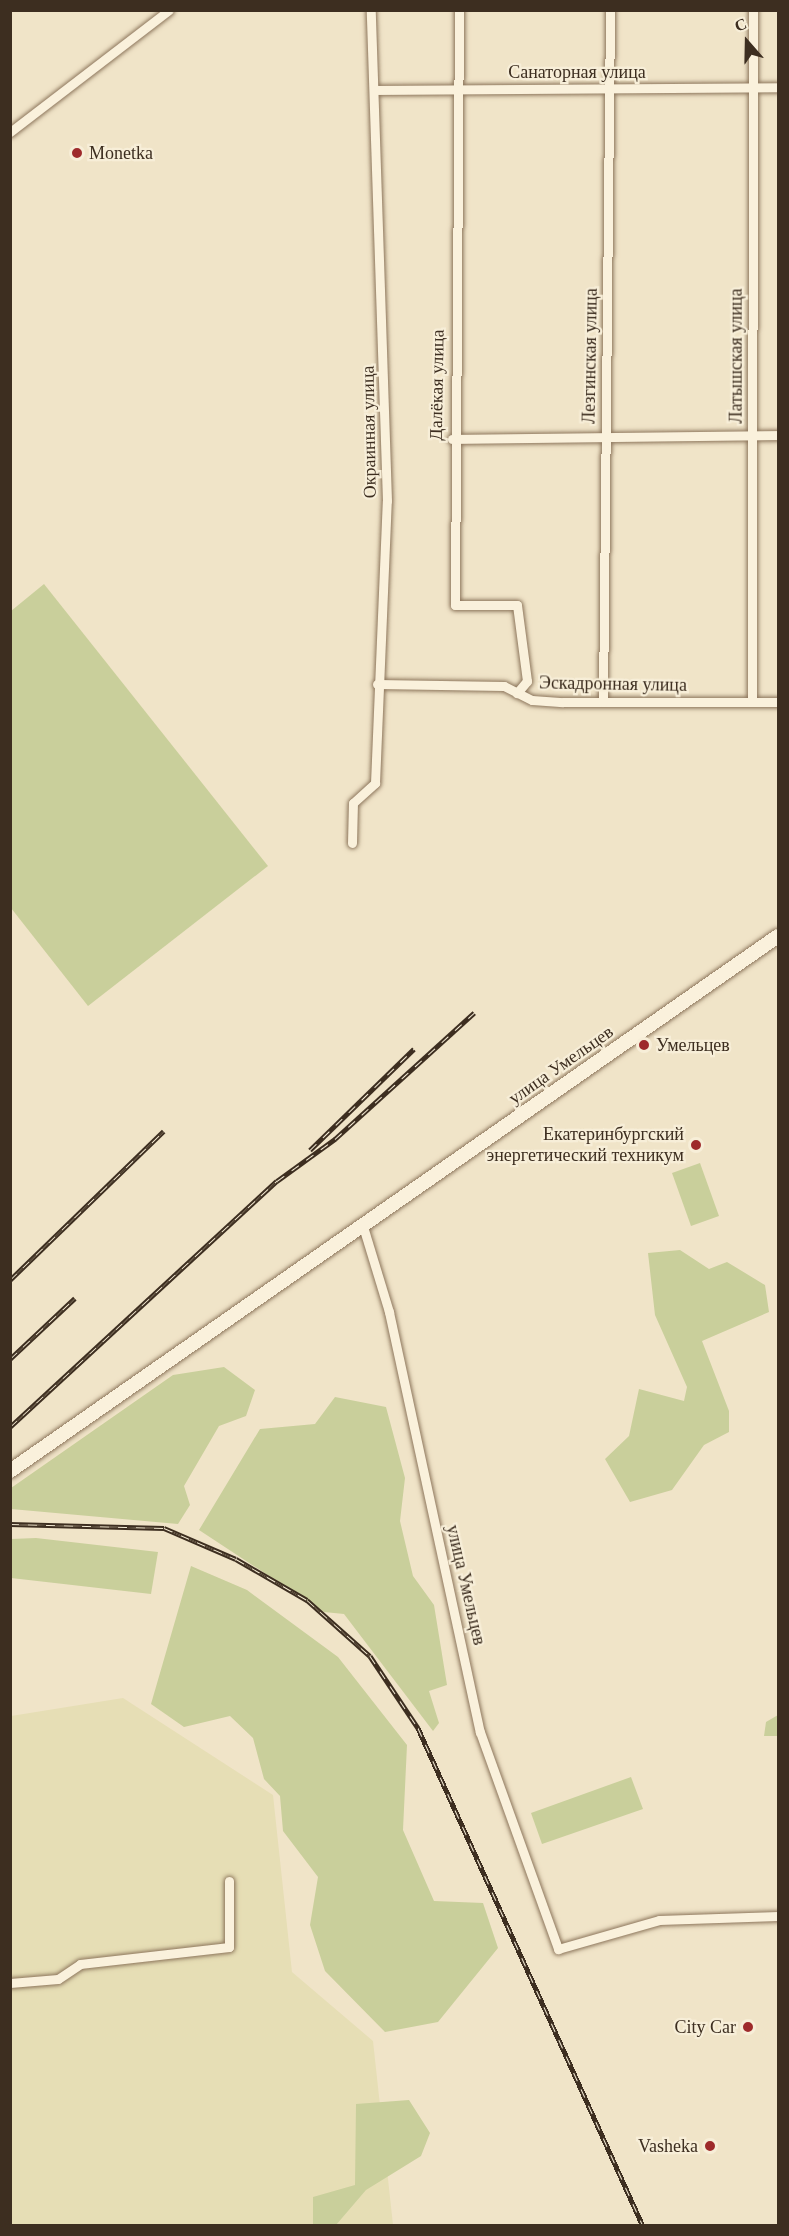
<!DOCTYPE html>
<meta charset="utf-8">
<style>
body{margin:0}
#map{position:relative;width:789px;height:2236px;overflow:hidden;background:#f0e4c8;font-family:Georgia,serif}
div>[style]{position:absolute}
.farmland>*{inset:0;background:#e6deb5}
.green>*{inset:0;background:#c9cf9b}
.roads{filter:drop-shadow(0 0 2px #8d765c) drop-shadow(0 0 2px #8d765c)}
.street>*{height:9px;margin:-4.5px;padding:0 4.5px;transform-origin:4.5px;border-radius:4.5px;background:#faf1dc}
.secondary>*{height:14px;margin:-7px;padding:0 7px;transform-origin:7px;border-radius:7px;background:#faf1dc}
.rail>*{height:5px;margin-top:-2.5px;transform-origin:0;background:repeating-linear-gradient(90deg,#f7eed8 0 9px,#3d2e20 0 18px);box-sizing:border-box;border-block:2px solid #3d2e20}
.dots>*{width:16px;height:16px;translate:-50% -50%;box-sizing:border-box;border:3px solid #f7eed8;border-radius:50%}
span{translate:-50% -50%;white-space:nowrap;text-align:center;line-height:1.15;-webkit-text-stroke:4.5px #f7eed8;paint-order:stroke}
.street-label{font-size:18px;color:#3d2e20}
.poi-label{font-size:18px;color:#3d2e20}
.left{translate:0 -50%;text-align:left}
.right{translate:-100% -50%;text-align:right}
.frame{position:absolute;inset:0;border:12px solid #3d2e20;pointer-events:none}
.north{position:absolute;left:717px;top:12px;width:60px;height:60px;-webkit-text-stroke:4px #f7eed8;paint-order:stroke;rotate:340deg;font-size:16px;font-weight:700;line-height:24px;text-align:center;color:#3d2e20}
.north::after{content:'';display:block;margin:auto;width:21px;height:27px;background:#3d2e20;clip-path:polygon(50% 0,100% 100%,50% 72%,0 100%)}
</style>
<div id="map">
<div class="farmland">
<div style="clip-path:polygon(123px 1698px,273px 1795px,292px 1972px,373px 2041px,393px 2225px,11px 2226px,11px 1716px)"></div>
</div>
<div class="green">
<div style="clip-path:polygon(44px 584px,268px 866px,88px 1006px,11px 908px,11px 611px)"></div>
<div style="clip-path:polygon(700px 1163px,719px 1216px,691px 1226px,672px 1173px)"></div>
<div style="clip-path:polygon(680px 1250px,709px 1269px,727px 1262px,765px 1285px,769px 1312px,702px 1341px,729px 1411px,729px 1432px,704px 1445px,672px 1490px,630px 1502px,605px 1459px,629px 1436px,639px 1389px,684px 1401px,687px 1387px,655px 1315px,648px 1253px)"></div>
<div style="clip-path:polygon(224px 1367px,255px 1390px,246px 1416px,219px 1426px,184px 1486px,190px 1505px,178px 1524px,11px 1509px,11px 1488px,173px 1375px)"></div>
<div style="clip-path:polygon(335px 1397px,386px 1407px,405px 1478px,400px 1521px,413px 1576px,434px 1605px,447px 1685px,429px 1691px,439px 1723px,433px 1731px,344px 1614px,324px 1612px,199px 1530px,260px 1429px,315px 1424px)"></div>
<div style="clip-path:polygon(36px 1538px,158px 1552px,151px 1594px,11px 1578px,11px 1539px)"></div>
<div style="clip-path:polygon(191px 1566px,247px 1590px,338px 1657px,407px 1745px,403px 1830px,434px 1901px,483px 1903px,498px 1948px,438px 2022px,385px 2032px,325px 1971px,310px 1925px,318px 1877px,283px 1831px,280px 1796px,264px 1779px,253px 1738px,230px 1716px,184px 1727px,151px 1704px)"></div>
<div style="clip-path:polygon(778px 1715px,778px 1736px,764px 1736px,766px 1722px)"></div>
<div style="clip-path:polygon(631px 1777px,643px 1809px,542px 1844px,531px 1813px)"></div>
<div style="clip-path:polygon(409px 2100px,430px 2133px,421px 2156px,366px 2190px,336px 2225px,313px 2225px,313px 2197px,355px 2185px,356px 2104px)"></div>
</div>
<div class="roads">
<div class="street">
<div style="left:459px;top:10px;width:595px;rotate:90.39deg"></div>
<div style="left:455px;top:605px;width:62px"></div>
<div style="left:517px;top:605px;width:77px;rotate:82.5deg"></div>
<div style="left:527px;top:681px;width:16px;rotate:130deg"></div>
<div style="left:376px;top:90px;width:402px;rotate:-0.4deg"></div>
<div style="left:10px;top:132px;width:200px;rotate:-37.5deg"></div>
<div style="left:452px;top:439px;width:326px;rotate:-0.7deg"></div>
<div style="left:377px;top:684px;width:127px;rotate:0.9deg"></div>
<div style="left:504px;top:686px;width:31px;rotate:27deg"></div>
<div style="left:532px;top:700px;width:31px;rotate:4deg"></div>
<div style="left:563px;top:702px;width:215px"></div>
<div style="left:603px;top:702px;width:692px;rotate:-89.42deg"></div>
<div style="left:752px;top:702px;width:692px;rotate:-89.92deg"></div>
<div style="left:352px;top:843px;width:40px;rotate:-88.6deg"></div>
<div style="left:353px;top:803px;width:30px;rotate:-42deg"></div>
<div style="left:375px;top:783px;width:282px;rotate:-87.6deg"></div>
<div style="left:387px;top:501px;width:491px;rotate:-91.9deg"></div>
<div style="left:362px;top:1223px;width:93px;rotate:73.1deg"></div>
<div style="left:389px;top:1312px;width:430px;rotate:77.8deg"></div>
<div style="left:480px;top:1732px;width:231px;rotate:70.2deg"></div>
<div style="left:558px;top:1949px;width:105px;rotate:-16deg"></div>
<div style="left:659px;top:1920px;width:119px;rotate:-1.9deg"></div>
<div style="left:10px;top:1983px;width:48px;rotate:-4.8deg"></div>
<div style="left:58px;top:1979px;width:27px;rotate:-34deg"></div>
<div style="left:80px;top:1964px;width:150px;rotate:-6.5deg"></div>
<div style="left:229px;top:1947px;width:66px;rotate:-90deg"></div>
</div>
<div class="secondary">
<div style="left:10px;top:1471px;width:936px;rotate:-34.86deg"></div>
</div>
</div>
<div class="rail">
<div style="left:310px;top:1150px;width:145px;rotate:-44.2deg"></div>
<div style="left:10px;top:1280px;width:214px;rotate:-44.1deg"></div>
<div style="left:10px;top:1359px;width:89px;rotate:-43.2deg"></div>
<div style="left:10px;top:1427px;width:363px;rotate:-42.7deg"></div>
<div style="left:277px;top:1181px;width:72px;rotate:-35.9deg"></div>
<div style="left:335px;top:1139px;width:188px;rotate:-42.2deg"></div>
<div style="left:10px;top:1524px;width:154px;rotate:1.5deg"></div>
<div style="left:164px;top:1528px;width:78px;rotate:23.3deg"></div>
<div style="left:236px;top:1559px;width:82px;rotate:30deg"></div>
<div style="left:307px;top:1600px;width:84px;rotate:41.6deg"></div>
<div style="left:370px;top:1656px;width:87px;rotate:56.3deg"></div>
<div style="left:418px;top:1728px;width:546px;rotate:65.69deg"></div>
</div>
<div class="dots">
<div style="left:77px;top:153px;background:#9e2a2b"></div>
<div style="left:644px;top:1045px;background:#9e2a2b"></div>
<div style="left:696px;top:1145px;background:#9e2a2b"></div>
<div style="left:748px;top:2027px;background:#9e2a2b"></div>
<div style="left:710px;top:2146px;background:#9e2a2b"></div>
</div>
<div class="street-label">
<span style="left:577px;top:72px">Санаторная улица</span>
<span style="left:590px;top:356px;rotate:-89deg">Лезгинская улица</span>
<span style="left:736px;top:356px;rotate:-90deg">Латышская улица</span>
<span style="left:437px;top:385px;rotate:-89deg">Далёкая улица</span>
<span style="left:369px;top:432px;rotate:-91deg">Окраинная улица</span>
<span style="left:613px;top:684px;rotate:1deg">Эскадронная улица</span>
<span style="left:561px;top:1065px;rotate:-35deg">улица Умельцев</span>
<span style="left:466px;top:1585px;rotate:77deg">улица Умельцев</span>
</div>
<div class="poi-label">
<span class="left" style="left:89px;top:153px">Monetka</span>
<span class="left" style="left:656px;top:1045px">Умельцев</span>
<span class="right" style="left:684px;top:1145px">Екатеринбургский<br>энергетический техникум</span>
<span class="right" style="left:736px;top:2027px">City Car</span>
<span class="right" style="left:698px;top:2146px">Vasheka</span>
</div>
<div class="frame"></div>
<div class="north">С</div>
</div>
